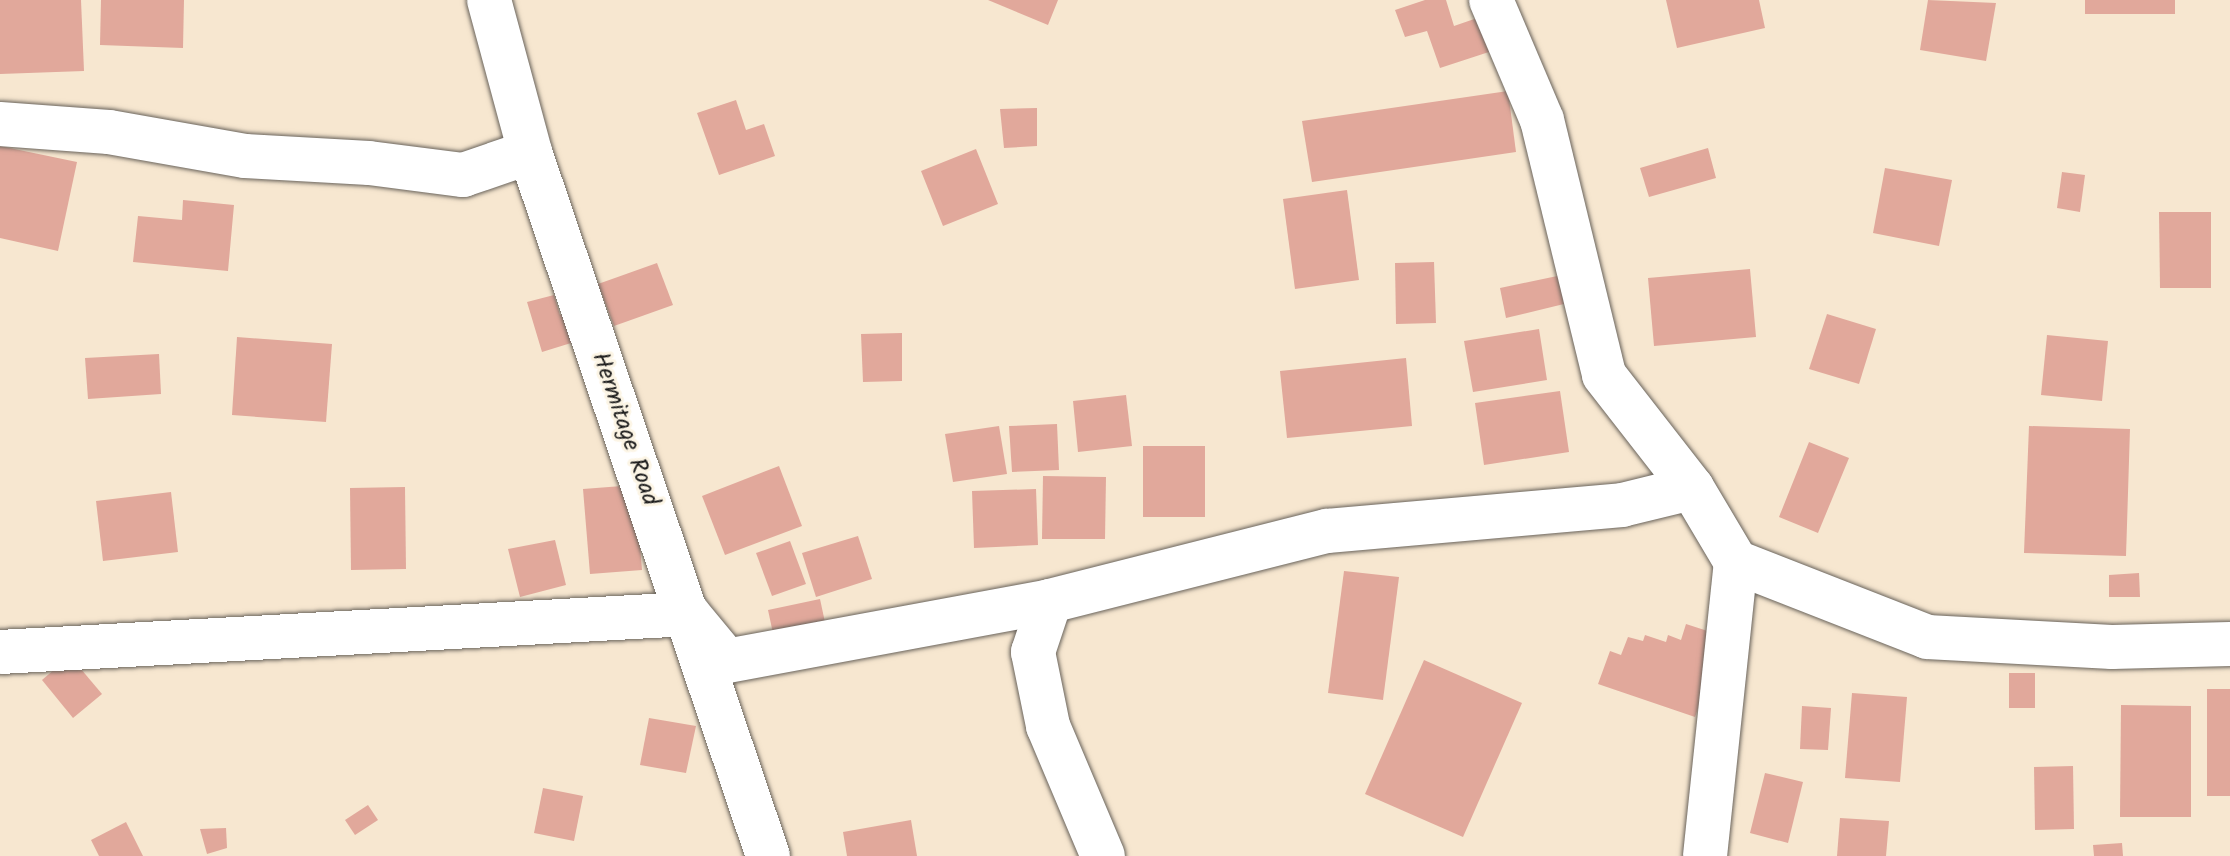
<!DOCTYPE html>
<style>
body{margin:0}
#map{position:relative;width:2230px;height:856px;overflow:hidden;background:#f7e7d0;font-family:Kalam,sans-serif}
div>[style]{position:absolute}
.building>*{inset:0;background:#e1a89b}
.roads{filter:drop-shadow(0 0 2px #69635b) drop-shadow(0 0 2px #69635b)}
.minor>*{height:44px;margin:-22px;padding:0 22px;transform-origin:22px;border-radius:22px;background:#fff}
span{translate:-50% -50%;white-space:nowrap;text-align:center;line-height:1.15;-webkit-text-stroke:6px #fcf5e5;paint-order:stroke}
.street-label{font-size:24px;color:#1c1c1c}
</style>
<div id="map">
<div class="building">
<div style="clip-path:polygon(0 0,81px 0,84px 71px,0 74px)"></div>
<div style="clip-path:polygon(101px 0,184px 0,183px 48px,100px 45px)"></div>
<div style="clip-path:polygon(988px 0,1058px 0,1048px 25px)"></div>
<div style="clip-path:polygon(1425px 0,1446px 0,1454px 26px,1483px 16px,1495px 50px,1440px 68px,1427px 31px,1405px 37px,1395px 10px)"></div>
<div style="clip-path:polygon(1666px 0,1759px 0,1765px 28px,1677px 48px)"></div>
<div style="clip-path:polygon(1928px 0,1996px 3px,1986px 61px,1920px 50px)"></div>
<div style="clip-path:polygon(2085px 0,2175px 0,2175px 14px,2085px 14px)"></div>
<div style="clip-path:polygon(1508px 91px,1516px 152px,1312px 182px,1302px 121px)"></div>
<div style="clip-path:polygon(736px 100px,746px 130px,764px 124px,775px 156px,719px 175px,697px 113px)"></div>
<div style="clip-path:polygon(1037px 108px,1037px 146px,1004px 148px,1000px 109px)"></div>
<div style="clip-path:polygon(0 146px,77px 162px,58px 251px,0 238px)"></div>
<div style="clip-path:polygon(1708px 148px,1716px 178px,1649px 197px,1640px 168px)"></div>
<div style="clip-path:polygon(976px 149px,998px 204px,943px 226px,921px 171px)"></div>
<div style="clip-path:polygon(1885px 168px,1952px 180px,1939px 246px,1873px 233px)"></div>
<div style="clip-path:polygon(2062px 172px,2085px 175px,2080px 212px,2057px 208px)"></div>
<div style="clip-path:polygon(1347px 190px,1359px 280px,1295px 289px,1283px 199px)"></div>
<div style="clip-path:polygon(183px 200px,234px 205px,228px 271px,133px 262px,138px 216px,182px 220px)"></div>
<div style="clip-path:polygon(2159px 212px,2211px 212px,2211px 288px,2160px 288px)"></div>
<div style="clip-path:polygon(1434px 262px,1436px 323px,1396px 324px,1395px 263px)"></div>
<div style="clip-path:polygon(657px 263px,673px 305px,614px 326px,598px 284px)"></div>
<div style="clip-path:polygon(1750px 269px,1756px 337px,1654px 346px,1648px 278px)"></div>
<div style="clip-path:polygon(1562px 275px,1568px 303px,1506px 318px,1500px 288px)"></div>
<div style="clip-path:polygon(554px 295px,560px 315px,576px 310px,584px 339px,542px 352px,527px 302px)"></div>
<div style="clip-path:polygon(1827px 314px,1876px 329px,1859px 384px,1809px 369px)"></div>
<div style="clip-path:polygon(1539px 329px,1547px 380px,1473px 392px,1464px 341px)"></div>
<div style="clip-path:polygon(902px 333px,902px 381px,863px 382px,861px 334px)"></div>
<div style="clip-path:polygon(2047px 335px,2108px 341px,2102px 401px,2041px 395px)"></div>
<div style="clip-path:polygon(237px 337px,332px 344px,326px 422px,232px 415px)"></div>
<div style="clip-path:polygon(159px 354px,161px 394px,88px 399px,85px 358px)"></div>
<div style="clip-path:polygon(1406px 358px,1412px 426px,1287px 438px,1280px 371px)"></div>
<div style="clip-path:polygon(1560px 391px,1569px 452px,1484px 465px,1475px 403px)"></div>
<div style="clip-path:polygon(1126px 395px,1132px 446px,1078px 452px,1073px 401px)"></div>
<div style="clip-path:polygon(1057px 424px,1059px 470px,1012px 472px,1009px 426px)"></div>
<div style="clip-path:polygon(999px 426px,1007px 474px,953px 482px,945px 434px)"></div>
<div style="clip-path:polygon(2029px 426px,2130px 429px,2126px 556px,2024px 553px)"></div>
<div style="clip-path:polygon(1809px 442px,1849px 458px,1818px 533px,1779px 517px)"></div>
<div style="clip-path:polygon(1143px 446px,1205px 446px,1205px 517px,1143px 517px)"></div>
<div style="clip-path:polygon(779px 466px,802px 526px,725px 555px,702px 496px)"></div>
<div style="clip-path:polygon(1043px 476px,1106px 477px,1105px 539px,1042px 539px)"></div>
<div style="clip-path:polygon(635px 485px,642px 570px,590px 574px,583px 489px)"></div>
<div style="clip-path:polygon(405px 487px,406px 569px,351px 570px,350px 488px)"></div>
<div style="clip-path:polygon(1036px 489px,1038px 545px,974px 548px,972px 491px)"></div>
<div style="clip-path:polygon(171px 492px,178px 552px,103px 561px,96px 501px)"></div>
<div style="clip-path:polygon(858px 536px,872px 579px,816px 597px,802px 553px)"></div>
<div style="clip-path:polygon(555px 540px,566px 585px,520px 597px,508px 549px)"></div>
<div style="clip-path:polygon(790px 541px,806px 584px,772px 596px,756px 553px)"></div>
<div style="clip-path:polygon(1344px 571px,1399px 577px,1383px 700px,1328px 693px)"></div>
<div style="clip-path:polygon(2139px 573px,2140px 597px,2109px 597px,2109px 575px)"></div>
<div style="clip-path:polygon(820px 599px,826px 627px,774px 638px,768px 610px)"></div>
<div style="clip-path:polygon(1686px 624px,1723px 636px,1695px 717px,1598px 684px,1610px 651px,1621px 655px,1628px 637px,1643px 641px,1645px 635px,1666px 642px,1668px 635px,1681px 640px)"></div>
<div style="clip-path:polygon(70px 656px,102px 694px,73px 718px,42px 680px)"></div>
<div style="clip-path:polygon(1424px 660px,1522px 703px,1463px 837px,1365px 794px)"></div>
<div style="clip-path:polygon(2009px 673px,2035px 673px,2035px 708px,2009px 708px)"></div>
<div style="clip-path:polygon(2207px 689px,2230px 689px,2230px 796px,2207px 796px)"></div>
<div style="clip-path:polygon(1852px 693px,1907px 697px,1900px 782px,1845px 778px)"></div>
<div style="clip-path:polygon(2121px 705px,2191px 706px,2191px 817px,2120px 817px)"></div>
<div style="clip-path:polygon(1802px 706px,1831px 708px,1828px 750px,1800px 749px)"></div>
<div style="clip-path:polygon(649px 718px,696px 726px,686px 773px,640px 765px)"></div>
<div style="clip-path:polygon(2073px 766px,2074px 829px,2035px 830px,2034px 767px)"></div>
<div style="clip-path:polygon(1765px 773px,1803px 782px,1788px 843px,1750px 833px)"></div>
<div style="clip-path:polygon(543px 788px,583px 796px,574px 841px,534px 833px)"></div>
<div style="clip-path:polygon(368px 805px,378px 820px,355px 835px,345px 820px)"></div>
<div style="clip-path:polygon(1840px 818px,1889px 821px,1886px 856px,1837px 856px)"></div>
<div style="clip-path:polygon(911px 820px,917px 856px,847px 856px,843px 832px)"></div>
<div style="clip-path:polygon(126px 822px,143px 856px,99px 856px,91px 840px)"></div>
<div style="clip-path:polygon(226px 828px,227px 848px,207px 854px,200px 829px)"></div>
<div style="clip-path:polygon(2122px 843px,2123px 856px,2094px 856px,2093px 845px)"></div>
</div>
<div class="roads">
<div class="minor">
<div style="left:489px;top:0;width:157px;rotate:74.9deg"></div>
<div style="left:530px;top:152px;width:743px;rotate:71.32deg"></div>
<div style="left:1491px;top:0;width:130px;rotate:67deg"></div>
<div style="left:1542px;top:120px;width:262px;rotate:76.3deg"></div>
<div style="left:1604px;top:375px;width:143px;rotate:52.1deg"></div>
<div style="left:1692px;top:488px;width:86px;rotate:59.3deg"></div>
<div style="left:1736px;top:562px;width:205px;rotate:21.4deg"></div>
<div style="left:1927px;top:637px;width:185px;rotate:3.1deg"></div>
<div style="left:2112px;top:647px;width:118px;rotate:-1.5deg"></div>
<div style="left:0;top:124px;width:109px;rotate:4.2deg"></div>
<div style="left:109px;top:132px;width:138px;rotate:10deg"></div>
<div style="left:245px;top:156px;width:124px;rotate:3.2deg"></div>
<div style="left:369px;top:163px;width:95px;rotate:7.3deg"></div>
<div style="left:463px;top:175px;width:71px;rotate:-18.9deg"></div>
<div style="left:1050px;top:601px;width:54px;rotate:108.4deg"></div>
<div style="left:1033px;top:652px;width:76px;rotate:78.5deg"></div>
<div style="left:1048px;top:726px;width:141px;rotate:67.1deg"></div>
<div style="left:0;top:652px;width:689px;rotate:-3.16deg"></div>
<div style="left:688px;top:614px;width:61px;rotate:50.3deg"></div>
<div style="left:727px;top:661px;width:329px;rotate:-10.5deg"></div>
<div style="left:1050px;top:601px;width:286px;rotate:-14.2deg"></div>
<div style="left:1327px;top:531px;width:296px;rotate:-5deg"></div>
<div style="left:1622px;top:505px;width:72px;rotate:-13.7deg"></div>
<div style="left:1705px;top:856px;width:296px;rotate:-84deg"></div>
</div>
</div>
<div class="street-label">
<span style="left:625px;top:429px;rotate:71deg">Hermitage Road</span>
</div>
</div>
